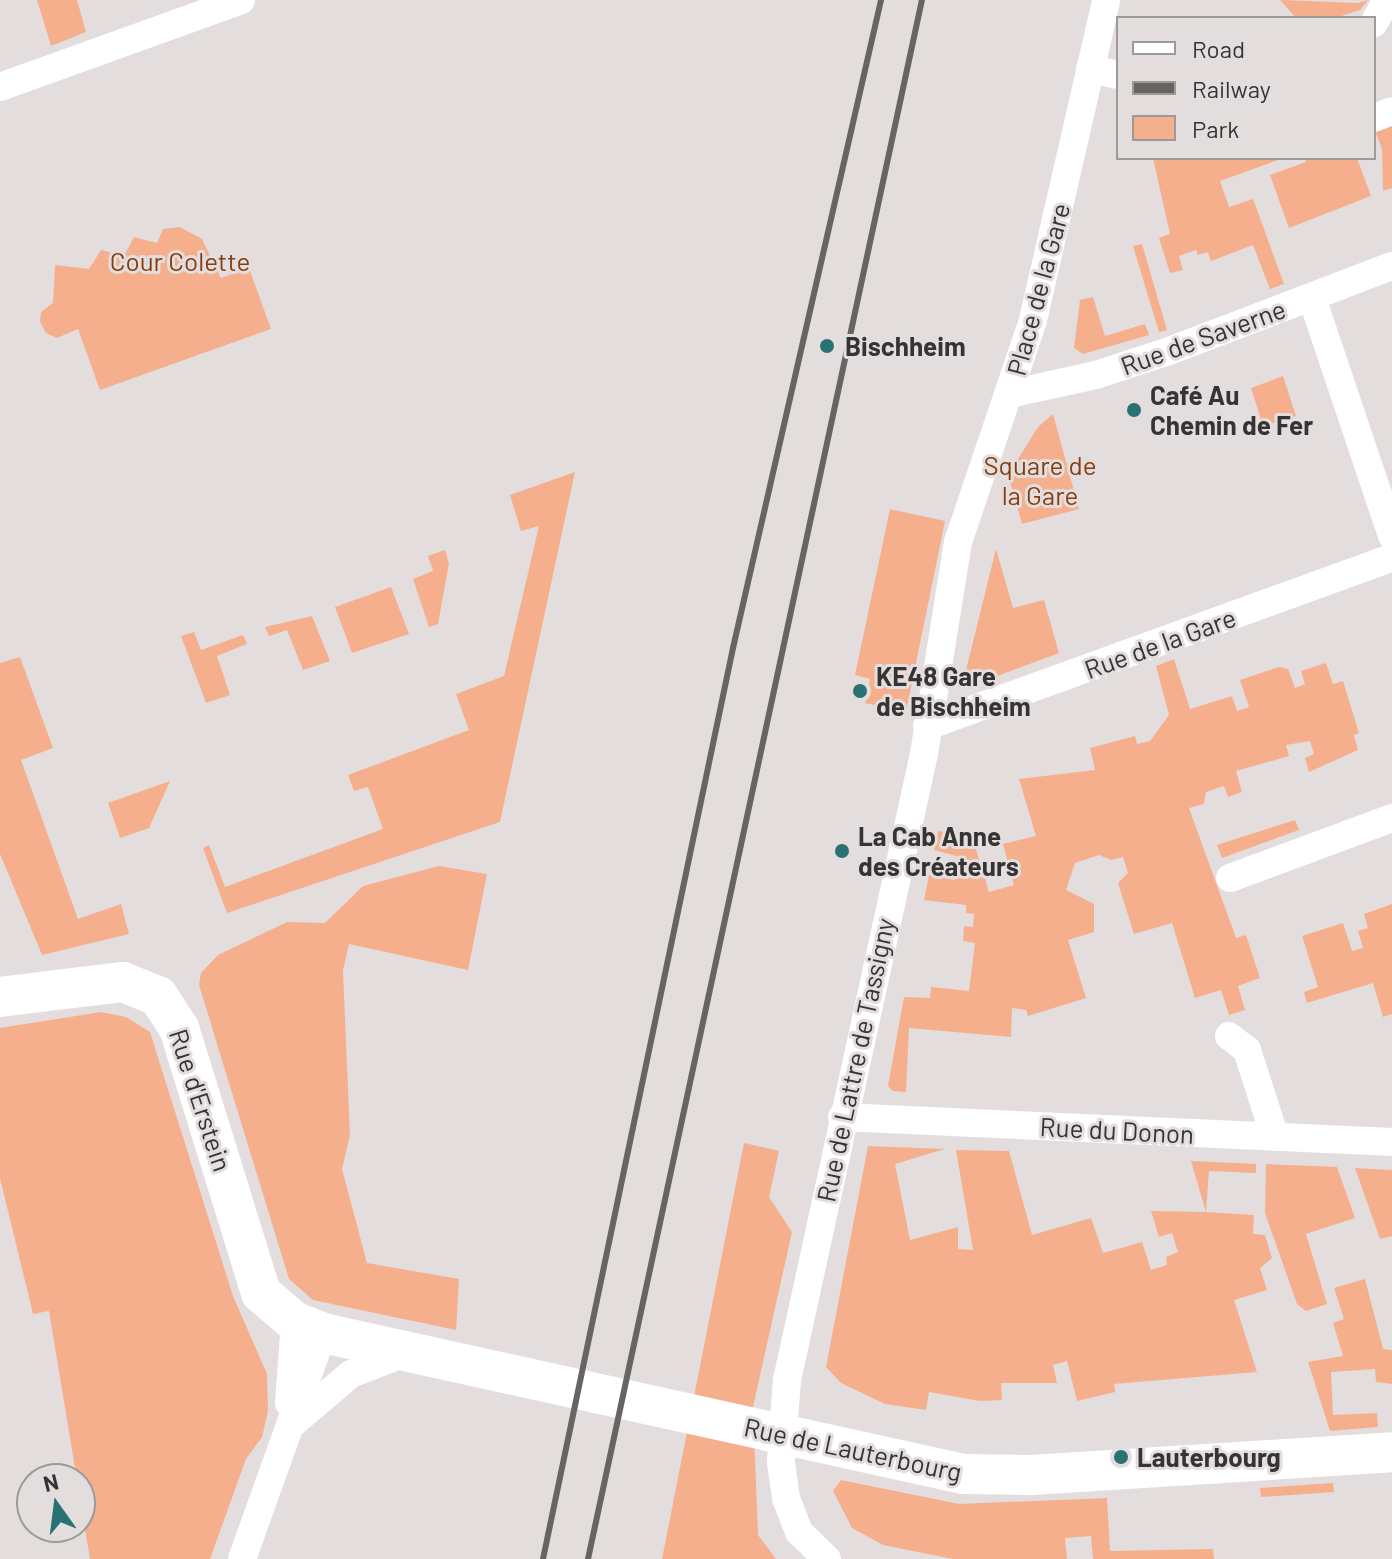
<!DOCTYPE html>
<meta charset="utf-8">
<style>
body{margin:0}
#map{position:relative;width:1392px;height:1559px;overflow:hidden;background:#e3dedd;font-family:Barlow,sans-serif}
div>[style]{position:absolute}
.green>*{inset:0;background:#f5af8c}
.street>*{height:28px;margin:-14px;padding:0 14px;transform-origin:14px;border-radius:14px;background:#fff}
.secondary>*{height:40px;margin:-20px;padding:0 20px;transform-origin:20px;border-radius:20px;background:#fff}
.rail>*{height:6px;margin:-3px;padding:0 3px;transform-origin:3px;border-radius:3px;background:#676464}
.dots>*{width:22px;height:22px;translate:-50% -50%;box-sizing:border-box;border:4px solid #e3dedd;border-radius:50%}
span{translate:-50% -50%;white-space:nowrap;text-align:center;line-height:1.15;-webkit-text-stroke:6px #e3dedd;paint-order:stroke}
.park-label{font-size:26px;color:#853d12}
.street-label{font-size:26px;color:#353333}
.poi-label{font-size:26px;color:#353333;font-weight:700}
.left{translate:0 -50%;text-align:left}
.legend{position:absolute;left:1116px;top:16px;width:260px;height:144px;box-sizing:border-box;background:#e3dedd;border:2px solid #9d9a99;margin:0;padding:10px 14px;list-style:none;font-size:24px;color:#353333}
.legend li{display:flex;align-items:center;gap:16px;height:40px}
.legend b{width:40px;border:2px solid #9d9a99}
.north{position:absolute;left:16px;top:1463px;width:80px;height:80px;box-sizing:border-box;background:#e3dedd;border:2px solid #9d9a99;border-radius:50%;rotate:346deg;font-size:22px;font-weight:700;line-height:32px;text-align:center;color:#353333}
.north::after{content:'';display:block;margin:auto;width:28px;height:36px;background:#287274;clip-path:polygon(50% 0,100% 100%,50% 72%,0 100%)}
</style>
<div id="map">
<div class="green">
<div style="clip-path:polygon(37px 0,77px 0,86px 32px,51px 46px)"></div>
<div style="clip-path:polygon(1280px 0,1358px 3px,1368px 0,1360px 10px,1335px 18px,1296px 18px)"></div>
<div style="clip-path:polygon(1392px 118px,1392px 188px,1383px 191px,1382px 149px,1374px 128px)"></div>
<div style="clip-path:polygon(1153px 158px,1284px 158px,1220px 181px,1229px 207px,1253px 199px,1284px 284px,1270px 289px,1253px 245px,1211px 261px,1208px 252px,1198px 255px,1196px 250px,1179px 256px,1183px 270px,1170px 273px,1159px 238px,1170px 234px)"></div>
<div style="clip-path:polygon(1305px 158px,1357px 158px,1371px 196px,1289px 228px,1270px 175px,1306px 162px)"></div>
<div style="clip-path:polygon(180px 227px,202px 239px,221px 278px,249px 268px,271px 329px,100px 390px,78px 329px,57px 338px,46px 333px,40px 322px,41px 312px,53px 303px,55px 265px,89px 269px,101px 250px,124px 256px,134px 237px,157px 243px,163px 229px)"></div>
<div style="clip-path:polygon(1142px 244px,1167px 330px,1159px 332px,1133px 246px)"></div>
<div style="clip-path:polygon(1093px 297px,1105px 336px,1145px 324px,1149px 335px,1083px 354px,1074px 348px,1080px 300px)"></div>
<div style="clip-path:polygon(1283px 376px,1296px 416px,1263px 426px,1251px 388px)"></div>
<div style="clip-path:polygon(1053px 414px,1079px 509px,1022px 524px,1008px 475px,1038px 427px)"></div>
<div style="clip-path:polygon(575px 472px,500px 822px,227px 913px,203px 848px,209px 845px,225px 887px,383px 829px,368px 787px,354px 791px,348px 775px,469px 730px,456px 694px,504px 676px,539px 526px,521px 531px,510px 495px)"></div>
<div style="clip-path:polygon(890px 509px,945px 521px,906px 712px,865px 703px,870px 679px,855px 675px)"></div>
<div style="clip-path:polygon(996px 549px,1013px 608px,1044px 600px,1059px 653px,981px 682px,966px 670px)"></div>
<div style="clip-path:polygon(445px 550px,449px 563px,438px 624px,429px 627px,413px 579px,433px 571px,428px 556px)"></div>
<div style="clip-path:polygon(391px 587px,409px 634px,352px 653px,335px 607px)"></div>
<div style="clip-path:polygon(312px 616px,330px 661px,303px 670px,287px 630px,269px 636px,265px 627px)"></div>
<div style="clip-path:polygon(194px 632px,201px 650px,243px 635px,247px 644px,217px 656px,230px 695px,206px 703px,181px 636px)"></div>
<div style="clip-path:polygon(20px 657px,53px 748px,21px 760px,78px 919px,121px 904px,129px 934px,42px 955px,0 854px,0 663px)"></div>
<div style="clip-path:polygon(1174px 659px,1190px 709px,1232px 696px,1237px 711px,1249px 707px,1240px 680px,1279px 667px,1288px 669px,1295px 688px,1305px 684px,1301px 671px,1326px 663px,1333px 684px,1343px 681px,1359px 733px,1354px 735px,1358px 750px,1309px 772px,1305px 758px,1314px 754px,1310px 741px,1286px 745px,1289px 756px,1236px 771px,1242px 792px,1228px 797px,1224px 786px,1206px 792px,1204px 804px,1189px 808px,1236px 938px,1246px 935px,1260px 978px,1238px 986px,1245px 1010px,1229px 1015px,1221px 990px,1195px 998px,1172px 923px,1134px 934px,1118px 883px,1128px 873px,1123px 857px,1111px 860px,1099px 855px,1075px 863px,1066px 890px,1094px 904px,1094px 932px,1068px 940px,1086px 998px,1028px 1016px,1026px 1010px,1012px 1008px,1011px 1037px,909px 1028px,906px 1092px,893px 1091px,888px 1086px,904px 997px,930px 998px,931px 987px,969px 991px,975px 943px,963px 941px,964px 926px,973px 927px,974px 914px,966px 913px,966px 905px,924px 900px,929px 875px,955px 880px,960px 857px,934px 850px,938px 831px,972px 836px,989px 892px,1014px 885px,1003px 844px,1036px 836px,1019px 779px,1095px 770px,1090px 748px,1135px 736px,1137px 744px,1150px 741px,1169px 715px,1156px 666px)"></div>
<div style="clip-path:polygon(170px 781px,149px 828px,120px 838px,108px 803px)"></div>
<div style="clip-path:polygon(1295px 820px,1299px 830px,1222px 858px,1217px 845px)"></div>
<div style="clip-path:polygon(439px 866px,487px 874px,468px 970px,349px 944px,343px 971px,350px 1135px,342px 1169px,367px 1263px,459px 1279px,456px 1330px,313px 1300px,289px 1279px,199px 985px,201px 973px,218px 955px,287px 922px,325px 923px,363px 886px)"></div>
<div style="clip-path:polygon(1392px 904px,1392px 1014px,1383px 1017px,1373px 983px,1307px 1003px,1304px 992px,1318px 987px,1302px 936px,1343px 923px,1352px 951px,1363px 948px,1358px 931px,1368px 928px,1364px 914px)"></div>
<div style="clip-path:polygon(101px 1012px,126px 1017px,150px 1032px,233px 1296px,267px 1374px,268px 1411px,262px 1437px,246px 1459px,210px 1559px,90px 1559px,49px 1311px,33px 1314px,0 1178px,0 1028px)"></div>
<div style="clip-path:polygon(744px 1143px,779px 1151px,769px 1197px,792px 1232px,753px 1407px,758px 1535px,776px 1559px,662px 1559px)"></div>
<div style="clip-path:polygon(868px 1146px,945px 1149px,895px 1164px,910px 1240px,958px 1227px,958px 1249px,973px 1250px,956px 1150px,1009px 1151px,1032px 1235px,1091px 1218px,1103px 1253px,1142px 1242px,1151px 1270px,1167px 1265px,1166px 1257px,1178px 1252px,1172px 1233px,1159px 1237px,1151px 1211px,1206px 1212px,1191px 1161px,1256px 1164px,1256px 1173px,1209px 1171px,1206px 1212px,1254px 1215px,1253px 1234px,1265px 1235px,1272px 1258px,1260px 1268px,1267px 1290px,1234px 1300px,1257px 1372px,1114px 1384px,1115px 1392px,1077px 1401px,1067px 1361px,1053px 1365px,1057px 1383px,1001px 1383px,1002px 1400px,980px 1401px,929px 1392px,926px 1410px,885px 1404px,841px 1383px,826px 1367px)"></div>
<div style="clip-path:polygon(1266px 1164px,1337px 1167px,1355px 1218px,1306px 1234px,1327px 1304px,1306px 1311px,1297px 1304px,1265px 1213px)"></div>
<div style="clip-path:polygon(1355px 1168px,1392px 1170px,1392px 1236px,1380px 1239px)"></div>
<div style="clip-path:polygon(1365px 1279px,1383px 1349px,1392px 1350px,1392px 1384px,1376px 1382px,1375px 1369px,1331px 1372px,1333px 1415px,1377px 1413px,1378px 1427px,1330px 1431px,1308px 1362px,1343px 1356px,1333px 1323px,1344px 1319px,1334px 1288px)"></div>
<div style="clip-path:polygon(841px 1480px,959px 1504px,1107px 1498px,1110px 1551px,1213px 1549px,1214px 1559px,1093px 1559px,1091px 1536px,1065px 1538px,1067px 1559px,953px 1559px,883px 1545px,852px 1528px,833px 1491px)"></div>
<div style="clip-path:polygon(1333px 1483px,1334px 1492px,1261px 1497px,1260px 1488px)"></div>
</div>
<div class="street">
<div style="left:1374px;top:23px;width:26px;rotate:-61deg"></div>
<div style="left:1090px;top:69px;width:29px;rotate:12deg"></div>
<div style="left:0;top:87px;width:256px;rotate:-19.8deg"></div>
<div style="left:1374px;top:118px;width:19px;rotate:-21deg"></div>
<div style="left:1312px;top:298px;width:251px;rotate:71.4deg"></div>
<div style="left:1009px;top:394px;width:89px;rotate:-12.3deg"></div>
<div style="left:1096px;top:375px;width:77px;rotate:-18.2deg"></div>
<div style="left:1169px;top:351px;width:239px;rotate:-20.9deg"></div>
<div style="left:927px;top:726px;width:494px;rotate:-19.9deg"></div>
<div style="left:1230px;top:878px;width:173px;rotate:-20.3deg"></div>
<div style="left:1229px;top:1036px;width:23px;rotate:38deg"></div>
<div style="left:1247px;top:1050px;width:91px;rotate:72.2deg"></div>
<div style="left:842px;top:1117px;width:551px;rotate:2.6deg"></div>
<div style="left:289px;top:1403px;width:81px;rotate:-85.8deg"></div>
<div style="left:292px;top:1424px;width:77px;rotate:-40.3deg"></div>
<div style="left:351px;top:1374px;width:60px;rotate:-21.4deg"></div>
<div style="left:242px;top:1559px;width:240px;rotate:-70.3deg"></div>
<div style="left:827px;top:1559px;width:39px;rotate:-136deg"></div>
<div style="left:799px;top:1532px;width:36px;rotate:-111deg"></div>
<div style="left:786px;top:1498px;width:37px;rotate:-98deg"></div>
<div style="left:781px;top:1461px;width:81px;rotate:-85.8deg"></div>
<div style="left:787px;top:1380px;width:641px;rotate:-77.66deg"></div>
<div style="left:924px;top:754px;width:215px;rotate:-80.9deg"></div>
<div style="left:958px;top:542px;width:234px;rotate:-71.3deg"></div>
<div style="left:1033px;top:320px;width:328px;rotate:-77.1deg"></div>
</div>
<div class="secondary">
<div style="left:0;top:997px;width:124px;rotate:-7deg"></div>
<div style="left:123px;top:982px;width:38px;rotate:22deg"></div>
<div style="left:158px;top:996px;width:38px;rotate:57deg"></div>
<div style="left:179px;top:1028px;width:277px;rotate:72.8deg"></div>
<div style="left:261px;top:1293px;width:45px;rotate:40.5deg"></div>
<div style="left:295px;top:1322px;width:30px;rotate:21deg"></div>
<div style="left:323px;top:1333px;width:655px;rotate:12.42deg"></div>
<div style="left:963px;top:1474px;width:68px;rotate:0.8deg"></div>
<div style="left:1031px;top:1475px;width:362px;rotate:-3.6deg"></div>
</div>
<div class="rail">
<div style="left:543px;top:1559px;width:931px;rotate:-78.22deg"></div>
<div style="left:733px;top:648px;width:665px;rotate:-77.13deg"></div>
<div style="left:588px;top:1559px;width:1594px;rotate:-77.91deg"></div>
</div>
<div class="dots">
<div style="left:827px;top:346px;background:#287274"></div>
<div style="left:1134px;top:410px;background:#287274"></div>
<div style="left:860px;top:691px;background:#287274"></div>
<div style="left:842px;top:851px;background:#287274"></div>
<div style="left:1121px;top:1457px;background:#287274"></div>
</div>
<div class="park-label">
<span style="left:180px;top:261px">Cour Colette</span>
<span style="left:1040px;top:480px">Square de<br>la Gare</span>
</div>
<div class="street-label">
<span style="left:1038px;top:289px;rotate:-75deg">Place de la Gare</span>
<span style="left:1203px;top:337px;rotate:-20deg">Rue de Saverne</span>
<span style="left:1160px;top:643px;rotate:-20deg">Rue de la Gare</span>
<span style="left:855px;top:1060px;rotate:-78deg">Rue de Lattre de Tassigny</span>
<span style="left:201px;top:1100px;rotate:72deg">Rue d'Erstein</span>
<span style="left:1117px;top:1130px;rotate:3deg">Rue du Donon</span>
<span style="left:853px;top:1449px;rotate:12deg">Rue de Lauterbourg</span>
</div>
<div class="poi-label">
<span class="left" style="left:845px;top:346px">Bischheim</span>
<span class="left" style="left:1150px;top:410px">Café Au<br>Chemin de Fer</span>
<span class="left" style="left:876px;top:691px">KE48 Gare<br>de Bischheim</span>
<span class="left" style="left:858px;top:851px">La Cab Anne<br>des Créateurs</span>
<span class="left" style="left:1137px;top:1457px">Lauterbourg</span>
</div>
<ul class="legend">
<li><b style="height:10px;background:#fff"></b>Road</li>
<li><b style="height:10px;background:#676464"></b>Railway</li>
<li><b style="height:22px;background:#f5af8c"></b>Park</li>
</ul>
<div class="north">N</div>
</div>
